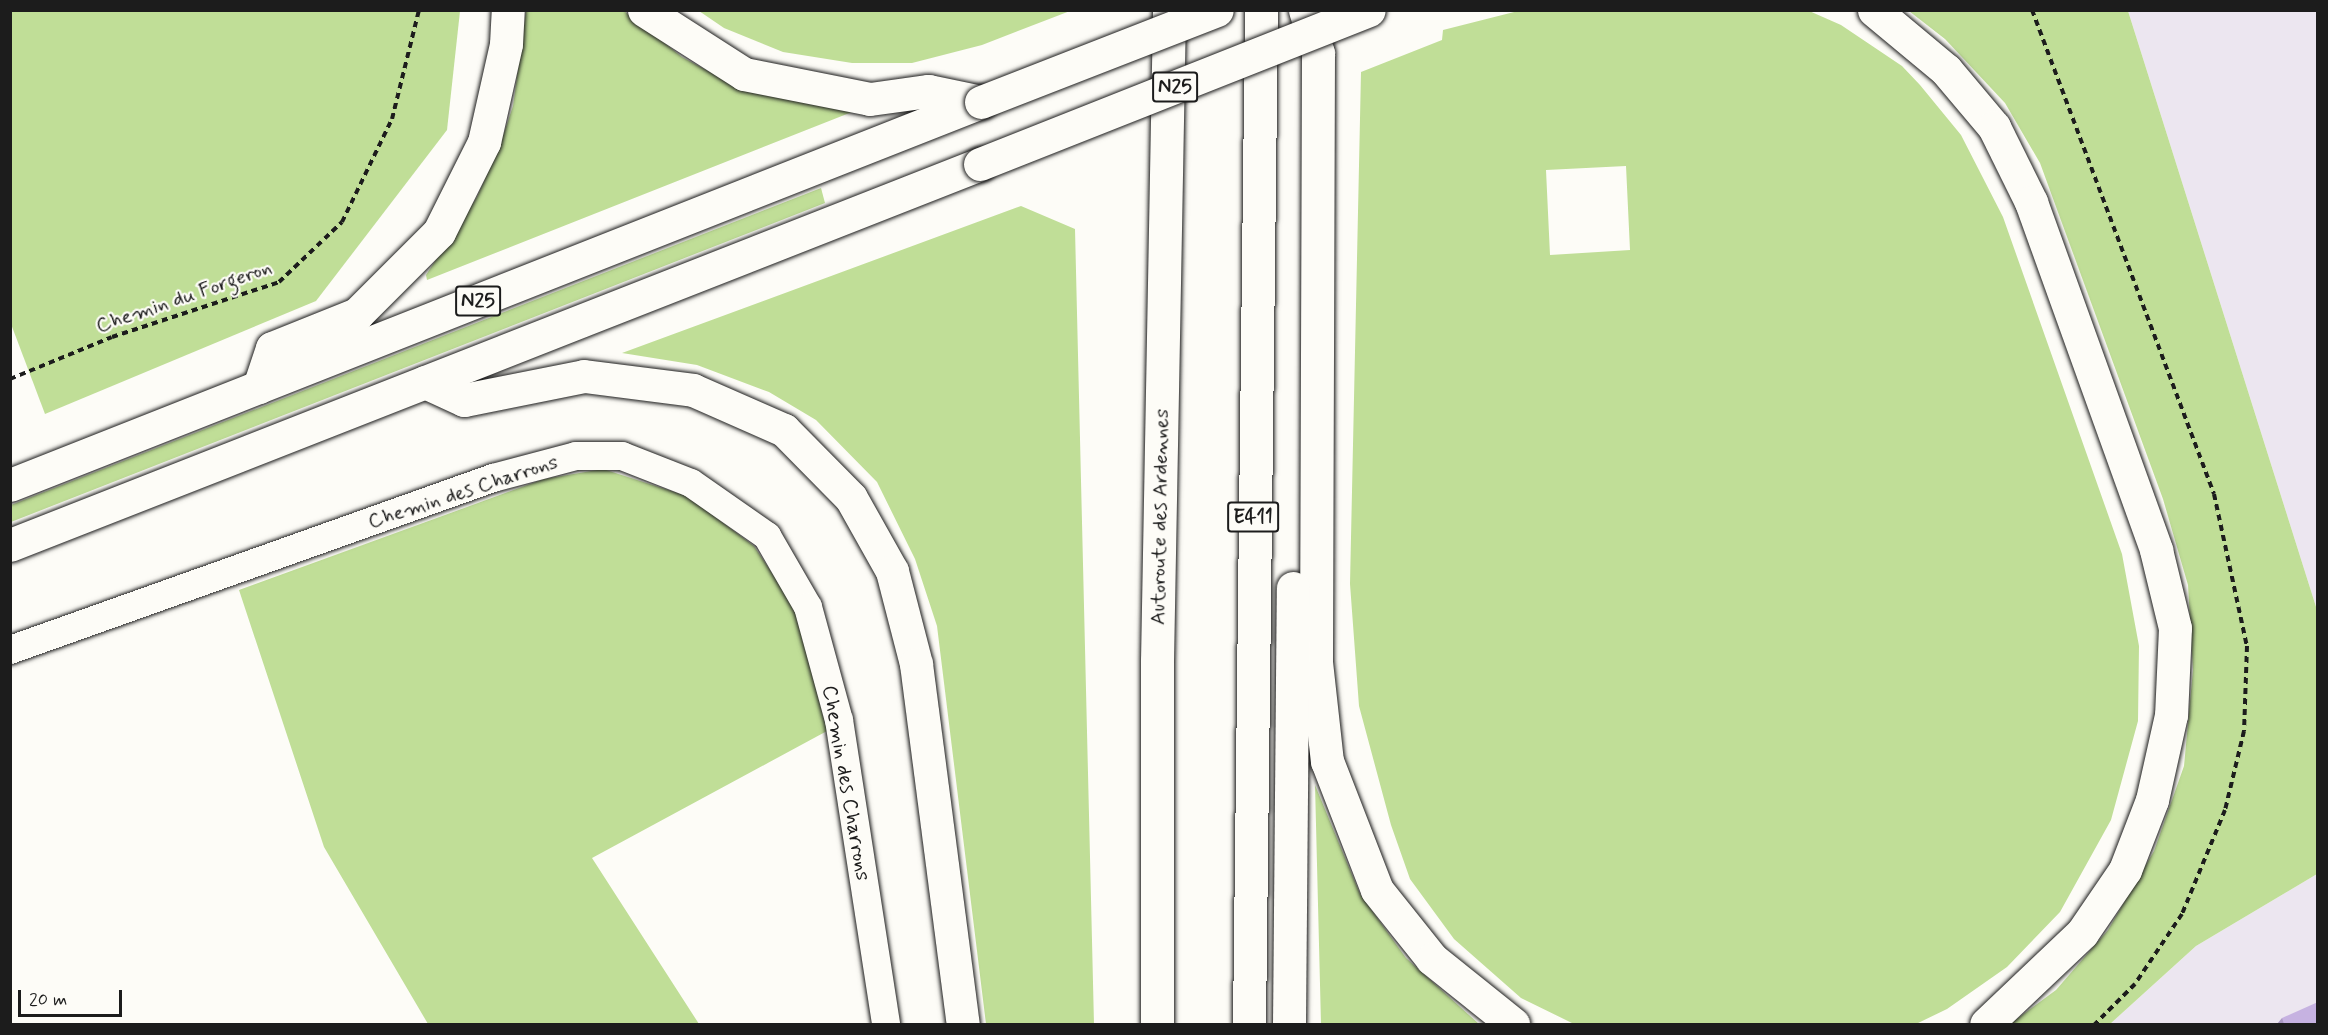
<!DOCTYPE html>
<style>
body{margin:0}
#map{position:relative;width:2328px;height:1035px;overflow:hidden;background:#fdfcf7;font-family:Mynerve,sans-serif}
div>[style]{position:absolute}
.built>*{inset:0;background:#ece6f0}
.green>*{inset:0;background:#c0de97}
.path>*{height:4px;margin-top:-2px;transform-origin:0;background:repeating-linear-gradient(90deg,#1c1c1c 0 6px,transparent 0 10.5px)}
.roads{filter:drop-shadow(0 0 2px #1c1c1c) drop-shadow(0 0 2px #1c1c1c)}
.street>*{height:28px;margin:-14px;padding:0 14px;transform-origin:14px;border-radius:14px;background:#fdfcf7}
.highway>*{height:33px;margin:-16.5px;padding:0 16.5px;transform-origin:16.5px;border-radius:16.5px;background:#fdfcf7}
.bridges{filter:drop-shadow(0 0 2px #1c1c1c) drop-shadow(0 0 2px #1c1c1c)}
.highway-bridge>*{height:33px;margin:-16.5px;padding:0 16.5px;transform-origin:16.5px;border-radius:16.5px;background:#fdfcf7}
.wall>*{inset:0;background:#aa99c2}
.building>*{inset:0;background:#c6b2e1}
span{translate:-50% -50%;white-space:nowrap;text-align:center;line-height:1.15;-webkit-text-stroke:4.5px #fdfcf7;paint-order:stroke}
.shield-label span{padding:2px 4px;background:#fdfcf7;border:2px solid;border-radius:4px;-webkit-text-stroke-width:0}
.shield-label{font-size:20px;color:#1c1c1c;font-weight:700}
.street-label{font-size:21px;color:#1c1c1c}
.frame{position:absolute;inset:0;border:12px solid #1c1c1c;pointer-events:none}
.scale{position:absolute;left:18px;top:990px;width:104px;height:27px;box-sizing:border-box;border:3px solid #1c1c1c;border-top:0;padding-left:8px;font-size:18px;line-height:21px;white-space:nowrap;color:#1c1c1c;-webkit-text-stroke:4px #fdfcf7;paint-order:stroke}
</style>
<div id="map">
<div class="built">
<div style="clip-path:polygon(2128px 11px,2317px 11px,2317px 610px)"></div>
<div style="clip-path:polygon(2317px 874px,2317px 1024px,2110px 1024px,2196px 946px)"></div>
</div>
<div class="green">
<div style="clip-path:polygon(evenodd,1522px 10px,1807px 10px,1841px 25px,1902px 66px,1920px 85px,1961px 135px,2003px 217px,2122px 554px,2139px 646px,2138px 721px,2111px 820px,2060px 912px,2007px 967px,1947px 1009px,1916px 1024px,1574px 1024px,1521px 998px,1454px 939px,1410px 879px,1391px 825px,1359px 706px,1350px 584px,1361px 72px,1442px 40px,1443px 30px,1522px 10px,1626px 166px,1630px 250px,1550px 255px,1546px 170px,1626px 166px)"></div>
<div style="clip-path:polygon(10px 11px,460px 11px,447px 130px,316px 301px,45px 414px,11px 324px)"></div>
<div style="clip-path:polygon(526px 11px,624px 11px,682px 57px,734px 85px,852px 112px,427px 280px,426px 275px,477px 197px,500px 145px,513px 106px)"></div>
<div style="clip-path:polygon(699px 11px,1070px 11px,982px 45px,912px 63px,852px 63px,783px 52px,724px 28px)"></div>
<div style="clip-path:polygon(1909px 11px,2128px 11px,2317px 610px,2317px 874px,2196px 946px,2110px 1024px,2010px 1024px,2056px 990px,2108px 930px,2154px 851px,2184px 766px,2193px 670px,2188px 585px,2163px 499px,2040px 163px,2005px 103px,1945px 39px)"></div>
<div style="clip-path:polygon(821px 188px,825px 203px,11px 522px,11px 505px)"></div>
<div style="clip-path:polygon(1021px 206px,1075px 229px,1094px 1024px,986px 1024px,937px 626px,915px 559px,877px 482px,816px 420px,769px 392px,697px 365px,622px 353px)"></div>
<div style="clip-path:polygon(603px 469px,687px 496px,754px 546px,795px 608px,827px 731px,592px 858px,699px 1024px,428px 1024px,324px 847px,239px 590px,544px 479px)"></div>
<div style="clip-path:polygon(1315px 785px,1360px 894px,1406px 958px,1479px 1024px,1321px 1024px)"></div>
</div>
<div class="path">
<div style="left:2032px;top:10px;width:517px;rotate:69.39deg"></div>
<div style="left:2214px;top:494px;width:156px;rotate:77.8deg"></div>
<div style="left:2247px;top:646px;width:85px;rotate:92deg"></div>
<div style="left:2244px;top:731px;width:81px;rotate:103.5deg"></div>
<div style="left:2225px;top:810px;width:113px;rotate:112.5deg"></div>
<div style="left:2182px;top:914px;width:84px;rotate:123.9deg"></div>
<div style="left:2135px;top:984px;width:57px;rotate:135deg"></div>
<div style="left:10px;top:379px;width:110px;rotate:-22.4deg"></div>
<div style="left:112px;top:337px;width:176px;rotate:-18.2deg"></div>
<div style="left:279px;top:282px;width:87px;rotate:-43.6deg"></div>
<div style="left:342px;top:222px;width:114px;rotate:-64.1deg"></div>
<div style="left:392px;top:119px;width:112px;rotate:-76.1deg"></div>
</div>
<div class="roads">
<div class="street">
<div style="left:10px;top:650px;width:513px;rotate:-19.6deg"></div>
<div style="left:493px;top:478px;width:86px;rotate:-14.8deg"></div>
<div style="left:576px;top:456px;width:46px"></div>
<div style="left:622px;top:456px;width:74px;rotate:21.4deg"></div>
<div style="left:691px;top:483px;width:93px;rotate:34.9deg"></div>
<div style="left:767px;top:536px;width:82px;rotate:60deg"></div>
<div style="left:808px;top:607px;width:117px;rotate:74.7deg"></div>
<div style="left:839px;top:720px;width:308px;rotate:81.2deg"></div>
</div>
<div class="highway">
<div style="left:644px;top:10px;width:119px;rotate:32.6deg"></div>
<div style="left:744px;top:74px;width:128px;rotate:11.2deg"></div>
<div style="left:870px;top:99px;width:59px;rotate:-7.9deg"></div>
<div style="left:928px;top:91px;width:54px;rotate:11.7deg"></div>
<div style="left:1305px;top:10px;width:45px;rotate:73.2deg"></div>
<div style="left:1318px;top:53px;width:609px;rotate:90.19deg"></div>
<div style="left:1316px;top:662px;width:100px;rotate:83.7deg"></div>
<div style="left:1327px;top:761px;width:138px;rotate:68.8deg"></div>
<div style="left:1377px;top:890px;width:88px;rotate:51.4deg"></div>
<div style="left:1432px;top:959px;width:104px;rotate:38.7deg"></div>
<div style="left:1874px;top:10px;width:94px;rotate:39.8deg"></div>
<div style="left:1946px;top:70px;width:75px;rotate:49.9deg"></div>
<div style="left:1994px;top:127px;width:84px;rotate:63.7deg"></div>
<div style="left:2031px;top:202px;width:370px;rotate:70.2deg"></div>
<div style="left:2156px;top:550px;width:80px;rotate:76.3deg"></div>
<div style="left:2175px;top:628px;width:87px;rotate:92.6deg"></div>
<div style="left:2171px;top:715px;width:87px;rotate:102.6deg"></div>
<div style="left:2152px;top:800px;width:75px;rotate:111.1deg"></div>
<div style="left:2125px;top:870px;width:76px;rotate:124.3deg"></div>
<div style="left:2082px;top:933px;width:132px;rotate:136.5deg"></div>
<div style="left:425px;top:382px;width:43px;rotate:24.8deg"></div>
<div style="left:464px;top:400px;width:122px;rotate:-11.3deg"></div>
<div style="left:584px;top:376px;width:110px;rotate:7.3deg"></div>
<div style="left:693px;top:390px;width:99px;rotate:23.7deg"></div>
<div style="left:784px;top:430px;width:95px;rotate:45.4deg"></div>
<div style="left:851px;top:498px;width:84px;rotate:60.7deg"></div>
<div style="left:892px;top:571px;width:96px;rotate:75.5deg"></div>
<div style="left:916px;top:664px;width:363px;rotate:82.6deg"></div>
<div style="left:259px;top:387px;width:41px;rotate:-71.6deg"></div>
<div style="left:272px;top:348px;width:92px;rotate:-21.8deg"></div>
<div style="left:357px;top:314px;width:116px;rotate:-45deg"></div>
<div style="left:439px;top:232px;width:101px;rotate:-63.4deg"></div>
<div style="left:484px;top:142px;width:100px;rotate:-77.3deg"></div>
<div style="left:506px;top:44px;width:34px;rotate:-87deg"></div>
<div style="left:10px;top:485px;width:1044px;rotate:-21.53deg"></div>
<div style="left:10px;top:545px;width:1042px;rotate:-21.44deg"></div>
<div style="left:1157px;top:1024px;width:363px;rotate:-90deg"></div>
<div style="left:1157px;top:661px;width:651px;rotate:-88.94deg"></div>
<div style="left:1249px;top:1024px;width:1014px;rotate:-89.32deg"></div>
<div style="left:1289px;top:1024px;width:436px;rotate:-89.5deg"></div>
</div>
</div>
<div class="bridges">
<div class="highway-bridge">
<div style="left:981px;top:102px;width:253px;rotate:-21.3deg"></div>
<div style="left:980px;top:164px;width:418px;rotate:-21.6deg"></div>
</div>
</div>
<div class="wall">
<div style="clip-path:polygon(2282px 1018px,2318px 1024px,2277px 1024px)"></div>
</div>
<div class="building">
<div style="clip-path:polygon(2318px 1002px,2318px 1024px,2284px 1024px,2282px 1018px)"></div>
</div>
<div class="shield-label">
<span style="left:1175px;top:87px">N25</span>
<span style="left:478px;top:301px">N25</span>
<span style="left:1253px;top:517px">E411</span>
</div>
<div class="street-label">
<span style="left:184px;top:297px;rotate:-19deg">Chemin du Forgeron</span>
<span style="left:463px;top:492px;rotate:-18deg">Chemin des Charrons</span>
<span style="left:1160px;top:517px;rotate:-89deg">Autoroute des Ardennes</span>
<span style="left:846px;top:783px;rotate:80deg">Chemin des Charrons</span>
</div>
<div class="frame"></div>
<div class="scale">20 m</div>
</div>
